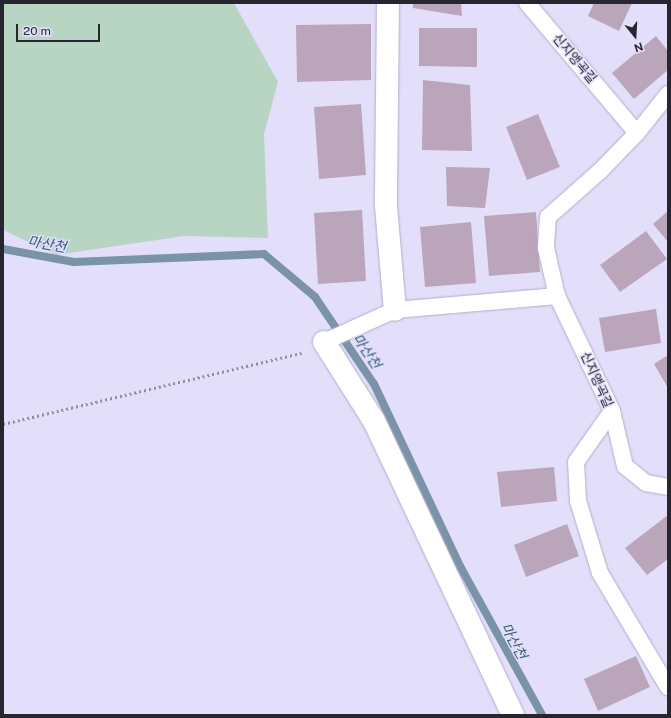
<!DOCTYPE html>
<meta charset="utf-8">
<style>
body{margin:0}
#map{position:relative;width:671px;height:718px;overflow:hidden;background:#e3dffb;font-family:"Public Sans","Noto Sans KR",sans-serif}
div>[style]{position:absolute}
.green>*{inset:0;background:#b8d5c3}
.stream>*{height:8px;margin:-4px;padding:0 4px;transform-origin:4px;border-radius:4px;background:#7b93a7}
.building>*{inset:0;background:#baa5bb}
.path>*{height:2.5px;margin-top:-1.25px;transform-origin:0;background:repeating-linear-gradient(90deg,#918ea3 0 2px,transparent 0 5px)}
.roads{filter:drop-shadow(0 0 1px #b2aeca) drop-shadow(0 0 1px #b2aeca)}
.lane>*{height:16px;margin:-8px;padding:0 8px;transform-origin:8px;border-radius:8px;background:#fff}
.street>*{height:22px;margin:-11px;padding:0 11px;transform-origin:11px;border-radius:11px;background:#fff}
.secondary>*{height:22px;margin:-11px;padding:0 11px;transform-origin:11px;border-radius:11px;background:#fff}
span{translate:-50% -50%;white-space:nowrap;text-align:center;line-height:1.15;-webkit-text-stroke:3px #e3dffb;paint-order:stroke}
.street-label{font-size:13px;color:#272530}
.water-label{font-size:14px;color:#315a7a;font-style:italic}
.frame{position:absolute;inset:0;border:4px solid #272530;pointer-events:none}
.north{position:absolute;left:615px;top:16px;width:40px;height:40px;-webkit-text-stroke:3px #e3dffb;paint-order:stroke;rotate:162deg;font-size:11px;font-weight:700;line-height:16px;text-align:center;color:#272530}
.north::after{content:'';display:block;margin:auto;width:14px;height:18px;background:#272530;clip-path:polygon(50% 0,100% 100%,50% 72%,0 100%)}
.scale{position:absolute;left:16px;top:24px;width:84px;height:18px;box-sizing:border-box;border:2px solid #272530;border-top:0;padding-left:5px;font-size:12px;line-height:14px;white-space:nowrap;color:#272530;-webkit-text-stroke:3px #e3dffb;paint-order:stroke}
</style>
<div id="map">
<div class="green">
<div style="clip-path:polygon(3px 3px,234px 3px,278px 82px,264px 134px,268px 238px,184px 236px,56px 255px,3px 230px)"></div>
</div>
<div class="stream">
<div style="left:3px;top:249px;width:72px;rotate:10.4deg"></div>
<div style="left:74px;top:262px;width:190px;rotate:-2.4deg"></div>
<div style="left:264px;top:254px;width:67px;rotate:40.1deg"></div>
<div style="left:315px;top:297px;width:105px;rotate:55.9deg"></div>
<div style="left:374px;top:384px;width:204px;rotate:64.7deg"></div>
<div style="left:461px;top:568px;width:168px;rotate:61.1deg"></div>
</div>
<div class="building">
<div style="clip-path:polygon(413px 3px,461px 3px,462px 16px,413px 8px)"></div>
<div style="clip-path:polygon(594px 3px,632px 3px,619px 31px,588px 16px)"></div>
<div style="clip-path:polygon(371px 24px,371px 80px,297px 82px,296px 25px)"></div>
<div style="clip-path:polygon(419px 28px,477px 28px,477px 67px,419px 66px)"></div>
<div style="clip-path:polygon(656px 36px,668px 51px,668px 70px,634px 99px,612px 73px)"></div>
<div style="clip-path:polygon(423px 80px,470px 85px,472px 151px,422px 150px)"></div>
<div style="clip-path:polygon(361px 104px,366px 175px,319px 179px,314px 107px)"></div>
<div style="clip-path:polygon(538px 114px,560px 167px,527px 180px,506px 127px)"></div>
<div style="clip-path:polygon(446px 167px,490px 168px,485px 208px,447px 206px)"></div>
<div style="clip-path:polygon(362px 210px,366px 281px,318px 284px,314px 213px)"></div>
<div style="clip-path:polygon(668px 211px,668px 242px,653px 224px)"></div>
<div style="clip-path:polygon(536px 212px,540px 272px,489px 276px,484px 216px)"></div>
<div style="clip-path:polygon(471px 222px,476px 283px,425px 287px,420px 227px)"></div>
<div style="clip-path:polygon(646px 231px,667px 259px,620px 292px,600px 265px)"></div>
<div style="clip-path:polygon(656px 309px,661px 343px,605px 352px,599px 318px)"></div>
<div style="clip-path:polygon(668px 355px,668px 388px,654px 364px)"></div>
<div style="clip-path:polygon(554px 467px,557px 501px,501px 507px,497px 472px)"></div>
<div style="clip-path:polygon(668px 515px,668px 559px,647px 575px,625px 548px)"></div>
<div style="clip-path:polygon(567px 524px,579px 556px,526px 577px,514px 545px)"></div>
<div style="clip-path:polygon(636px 656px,650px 687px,598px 711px,584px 679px)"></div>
</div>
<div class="path">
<div style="left:3px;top:424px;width:307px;rotate:-13.4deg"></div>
</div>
<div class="roads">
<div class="lane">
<div style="left:527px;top:3px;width:170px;rotate:49.8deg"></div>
<div style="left:668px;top:94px;width:50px;rotate:128.5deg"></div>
<div style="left:637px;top:133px;width:53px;rotate:134.2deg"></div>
<div style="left:600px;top:171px;width:69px;rotate:138.5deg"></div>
<div style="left:548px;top:217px;width:31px;rotate:94deg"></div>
<div style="left:546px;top:248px;width:49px;rotate:77.1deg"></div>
<div style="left:557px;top:296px;width:127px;rotate:64.4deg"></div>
<div style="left:612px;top:411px;width:62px;rotate:125.2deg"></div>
<div style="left:576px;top:462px;width:39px;rotate:87deg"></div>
<div style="left:578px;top:501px;width:75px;rotate:73deg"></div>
<div style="left:600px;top:573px;width:133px;rotate:59.2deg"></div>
<div style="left:324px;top:342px;width:78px;rotate:-24.3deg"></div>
<div style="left:395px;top:310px;width:163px;rotate:-4.9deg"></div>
<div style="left:612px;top:411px;width:57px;rotate:76.7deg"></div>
<div style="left:625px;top:466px;width:27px;rotate:39deg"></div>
<div style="left:646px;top:483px;width:22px;rotate:10deg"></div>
</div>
<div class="street">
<div style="left:388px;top:3px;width:203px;rotate:90.6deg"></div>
<div style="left:386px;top:206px;width:104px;rotate:85.1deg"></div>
</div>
<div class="secondary">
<div style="left:324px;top:342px;width:93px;rotate:57.7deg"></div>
<div style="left:374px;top:421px;width:325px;rotate:64.7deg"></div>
</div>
</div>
<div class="street-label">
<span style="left:574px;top:59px;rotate:50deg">신지앵곡길</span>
<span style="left:596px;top:380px;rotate:66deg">신지앵곡길</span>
</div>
<div class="water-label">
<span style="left:47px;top:244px;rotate:10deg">마산천</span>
<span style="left:367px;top:351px;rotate:56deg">마산천</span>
<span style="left:514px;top:641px;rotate:62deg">마산천</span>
</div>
<div class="frame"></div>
<div class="north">N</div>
<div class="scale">20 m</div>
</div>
